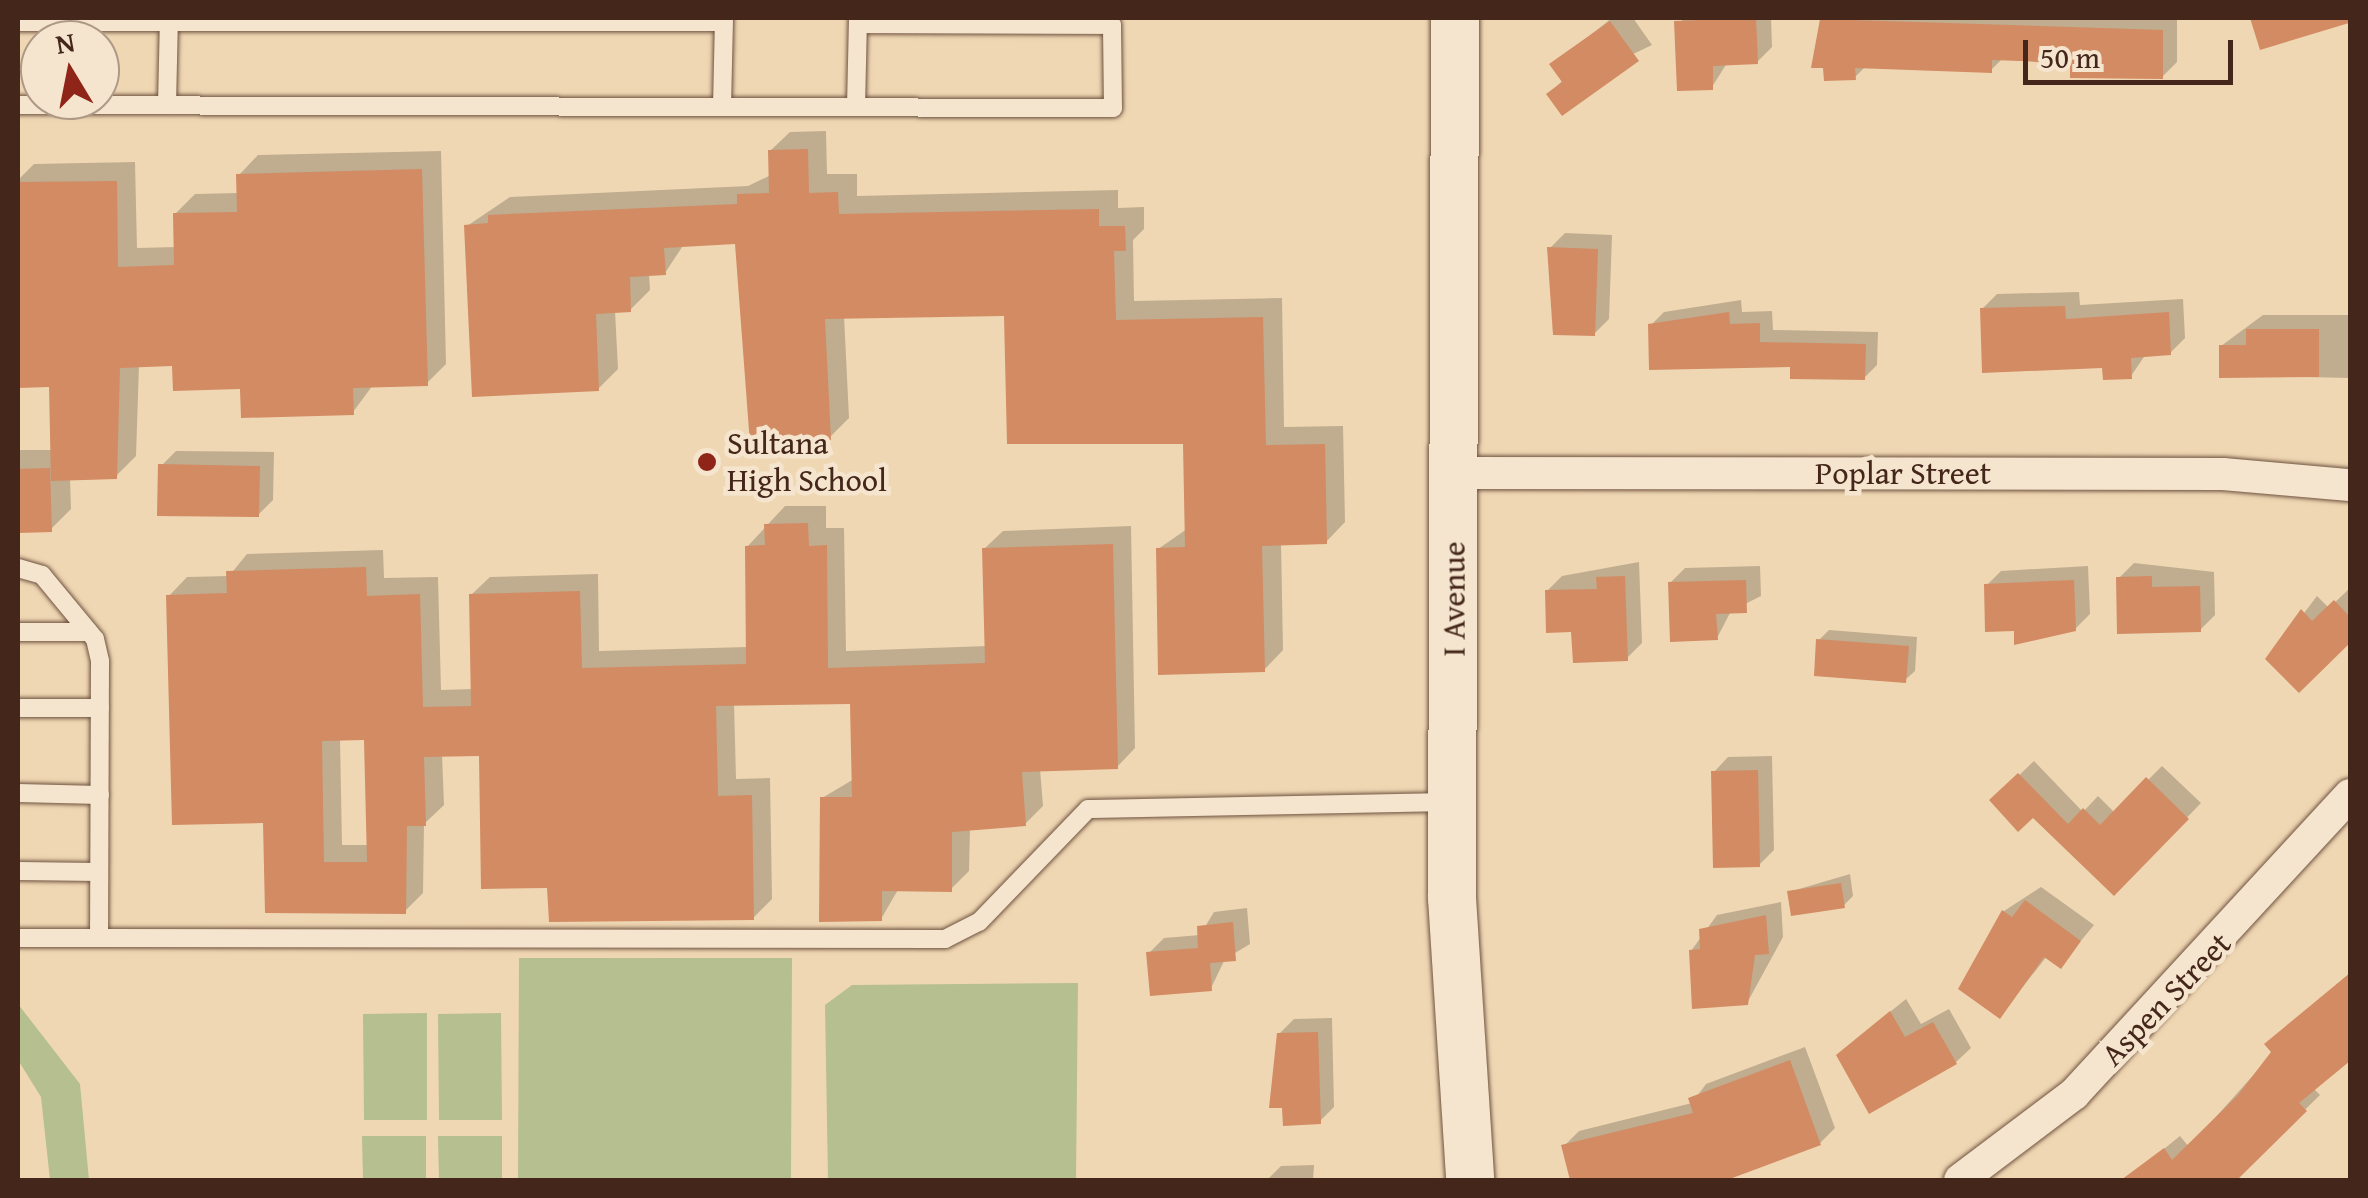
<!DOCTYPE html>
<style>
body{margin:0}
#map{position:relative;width:2368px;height:1198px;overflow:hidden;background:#f0d7b3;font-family:"Gentium Book Plus",serif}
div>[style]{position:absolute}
.green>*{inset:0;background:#b5bf90}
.shadow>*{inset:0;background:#0003}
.building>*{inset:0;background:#d28b63}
.roads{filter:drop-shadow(0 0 2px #6f5340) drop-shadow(0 0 2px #6f5340)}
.service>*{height:18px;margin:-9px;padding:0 9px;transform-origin:9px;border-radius:9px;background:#f5e5ce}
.minor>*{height:32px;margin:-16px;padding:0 16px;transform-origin:16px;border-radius:16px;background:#f5e5ce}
.secondary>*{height:48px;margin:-24px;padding:0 24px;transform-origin:24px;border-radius:24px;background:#f5e5ce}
.dots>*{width:28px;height:28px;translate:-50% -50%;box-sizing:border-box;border:5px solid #f5e5ce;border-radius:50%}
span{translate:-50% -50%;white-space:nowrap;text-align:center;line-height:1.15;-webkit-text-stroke:9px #f5e5ce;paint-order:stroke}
.poi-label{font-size:32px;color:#44271a}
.left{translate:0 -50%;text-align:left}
.street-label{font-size:32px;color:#44271a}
.frame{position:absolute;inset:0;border:20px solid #44271a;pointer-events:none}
.north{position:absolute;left:20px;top:20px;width:100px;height:100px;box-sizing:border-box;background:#f5e5ce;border:2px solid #ae9986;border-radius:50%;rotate:350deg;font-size:28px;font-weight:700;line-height:40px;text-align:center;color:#44271a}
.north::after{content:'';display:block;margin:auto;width:35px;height:45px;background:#8f2418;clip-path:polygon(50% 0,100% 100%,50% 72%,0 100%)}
.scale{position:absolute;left:2023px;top:40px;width:210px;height:45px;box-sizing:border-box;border:5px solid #44271a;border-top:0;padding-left:12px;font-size:30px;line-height:35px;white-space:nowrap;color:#44271a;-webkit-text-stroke:8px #f5e5ce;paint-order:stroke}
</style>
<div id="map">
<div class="green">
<div style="clip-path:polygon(519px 958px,792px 958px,791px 1180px,518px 1180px)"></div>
<div style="clip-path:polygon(1078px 983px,1076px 1180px,828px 1180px,825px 1005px,852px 985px)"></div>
<div style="clip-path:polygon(18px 1004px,80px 1084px,89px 1180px,50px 1180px,41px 1097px,18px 1060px)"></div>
<div style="clip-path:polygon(427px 1013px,427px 1120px,364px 1120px,363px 1014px)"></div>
<div style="clip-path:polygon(501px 1013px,502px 1120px,439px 1120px,438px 1014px)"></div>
<div style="clip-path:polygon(362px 1136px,426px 1136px,426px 1180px,363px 1180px)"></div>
<div style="clip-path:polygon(438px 1136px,502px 1136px,502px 1180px,439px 1180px)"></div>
</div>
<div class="shadow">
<div style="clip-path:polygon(1612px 18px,1633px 18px,1652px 45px,1549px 94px,1563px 80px,1552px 65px)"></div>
<div style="clip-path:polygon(1681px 18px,1771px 18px,1772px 47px,1757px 62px,1727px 63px,1712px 87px)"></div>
<div style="clip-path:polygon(1825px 18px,2177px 18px,2177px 62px,2162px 77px,2003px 58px,1991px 70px,1866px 66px,1854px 78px)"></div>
<div style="clip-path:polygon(2257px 18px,2350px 18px,2350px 20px,2261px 47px)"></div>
<div style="clip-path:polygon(826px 131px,827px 174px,857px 174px,857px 196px,1118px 190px,1118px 208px,1144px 207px,1144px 229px,1133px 240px,1134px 301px,1282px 298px,1284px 427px,1343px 426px,1345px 522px,1326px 542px,1281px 543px,1283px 650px,1264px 670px,1158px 549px,1187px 529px,1186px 442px,1007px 313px,844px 316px,849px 418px,830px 437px,737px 242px,684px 244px,665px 273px,649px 274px,650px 290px,630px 310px,615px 311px,618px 369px,598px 389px,467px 226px,510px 197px,748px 186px,771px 175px,770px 151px,790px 132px)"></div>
<div style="clip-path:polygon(441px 151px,446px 364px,426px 384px,373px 385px,353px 412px,175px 364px,139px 365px,136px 456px,116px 476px,70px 478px,71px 509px,51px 529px,18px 530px,18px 450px,53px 450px,51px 385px,19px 385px,18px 180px,34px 164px,135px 162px,137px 248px,176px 247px,175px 214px,195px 194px,239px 193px,239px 175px,258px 155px)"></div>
<div style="clip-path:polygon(1565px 233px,1612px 235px,1609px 319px,1594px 334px,1549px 277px,1550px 248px)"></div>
<div style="clip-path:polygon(2079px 292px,2080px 305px,2183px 299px,2185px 338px,2170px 353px,2146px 354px,2131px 376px,1982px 309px,1997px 294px)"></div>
<div style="clip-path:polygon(1741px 300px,1742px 312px,1772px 311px,1773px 330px,1878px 332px,1877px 365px,1864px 378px,1651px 325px,1664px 312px)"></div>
<div style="clip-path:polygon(2263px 315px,2350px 315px,2350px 378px,2221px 375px,2221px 346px)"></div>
<div style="clip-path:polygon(176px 451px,274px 452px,273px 500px,258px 515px,161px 466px)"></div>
<div style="clip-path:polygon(evenodd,785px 506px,826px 506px,826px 528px,844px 528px,846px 651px,987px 646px,984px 549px,1003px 531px,1131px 526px,1135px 748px,1117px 767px,1040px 769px,1043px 806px,1025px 824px,970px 828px,969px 871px,951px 889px,899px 888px,881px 919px,822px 798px,854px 779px,852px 702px,734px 703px,736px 779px,770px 778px,772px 899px,753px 918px,550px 885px,481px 754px,442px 754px,444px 805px,424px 824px,423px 893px,405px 911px,268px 910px,265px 820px,169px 596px,187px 577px,229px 576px,247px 554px,383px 550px,384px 578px,438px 577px,441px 690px,473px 689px,471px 595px,490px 577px,598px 574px,599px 651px,748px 647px,747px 547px,785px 506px,366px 737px,369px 845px,342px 845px,340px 738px,366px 737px)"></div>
<div style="clip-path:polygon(1639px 562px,1642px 643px,1627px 658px,1574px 630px,1547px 591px,1562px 576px)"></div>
<div style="clip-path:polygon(2134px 563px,2214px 572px,2215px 615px,2200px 630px,2119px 578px)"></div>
<div style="clip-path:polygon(1760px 566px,1761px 596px,1731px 611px,1717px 638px,1670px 583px,1685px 568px)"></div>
<div style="clip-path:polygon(2088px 566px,2090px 614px,2075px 629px,2016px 628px,1986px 586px,2001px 571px)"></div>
<div style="clip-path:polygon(2350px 588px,2350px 639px,2299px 690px,2269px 659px,2317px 596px,2329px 608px)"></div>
<div style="clip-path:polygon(1829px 630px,1917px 637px,1915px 671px,1905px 680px,1819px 640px)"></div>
<div style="clip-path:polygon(1772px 756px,1774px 850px,1759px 865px,1714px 772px,1728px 757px)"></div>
<div style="clip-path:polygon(2034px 761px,2083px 812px,2098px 796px,2115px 813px,2162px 766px,2201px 803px,2114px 893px,2033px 814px,1992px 801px)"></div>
<div style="clip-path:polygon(1850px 874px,1853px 896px,1844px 905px,1789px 892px)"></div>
<div style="clip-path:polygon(2041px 887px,2094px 925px,2060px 966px,2047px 956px,2000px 1016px,1962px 988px,2004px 911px)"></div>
<div style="clip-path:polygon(1781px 902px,1783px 937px,1747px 1003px,1691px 951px,1717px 915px)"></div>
<div style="clip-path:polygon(1247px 908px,1250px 944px,1225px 959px,1211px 988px,1149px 953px,1164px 938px,1200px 935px,1214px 912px)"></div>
<div style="clip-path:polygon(2350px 973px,2350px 1060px,2314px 1089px,2320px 1095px,2233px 1180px,2146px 1180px,2138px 1170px,2180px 1136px,2189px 1147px,2274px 1052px,2267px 1044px)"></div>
<div style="clip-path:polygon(1906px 999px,1921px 1024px,1949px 1009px,1971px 1048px,1956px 1062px,1854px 1041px)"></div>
<div style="clip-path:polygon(1332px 1018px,1334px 1107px,1319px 1122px,1279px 1034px,1294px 1019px)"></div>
<div style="clip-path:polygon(1805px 1047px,1835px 1128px,1820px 1143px,1706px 1180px,1573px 1180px,1564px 1146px,1579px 1131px,1692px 1103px,1706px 1084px)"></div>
<div style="clip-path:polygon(1314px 1165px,1313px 1180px,1267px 1180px,1281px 1166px)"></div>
</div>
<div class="building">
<div style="clip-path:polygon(1756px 18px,1758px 64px,1713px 66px,1713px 90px,1677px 91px,1674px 21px)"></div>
<div style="clip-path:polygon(2250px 18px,2348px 18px,2349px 23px,2260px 50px)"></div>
<div style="clip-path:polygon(1820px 19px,2163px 30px,2163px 79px,2070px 78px,2070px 63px,1992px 60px,1992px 73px,1855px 68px,1856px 80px,1824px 81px,1823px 68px,1811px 68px)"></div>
<div style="clip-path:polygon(1610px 21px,1639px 61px,1562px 116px,1546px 94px,1562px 82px,1549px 64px)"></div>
<div style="clip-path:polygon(808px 149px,809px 193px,838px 192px,839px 214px,1099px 209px,1099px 226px,1125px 226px,1126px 251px,1114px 251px,1116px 320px,1263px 317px,1266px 445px,1325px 444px,1327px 544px,1262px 546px,1265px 672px,1158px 675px,1156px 548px,1185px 547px,1183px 444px,1007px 444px,1004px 316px,825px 319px,831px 440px,750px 444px,735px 244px,664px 248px,666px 275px,630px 277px,631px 312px,596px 314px,599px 391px,472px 397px,464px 225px,488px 223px,488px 215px,737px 204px,737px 194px,769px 193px,768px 150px)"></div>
<div style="clip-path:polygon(422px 169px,428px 386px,353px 388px,354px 415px,241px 418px,240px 389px,173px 391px,172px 366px,120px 368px,117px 479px,51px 481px,49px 387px,18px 388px,18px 182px,117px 181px,118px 267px,174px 265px,173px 213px,237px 212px,236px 174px)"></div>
<div style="clip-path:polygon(1547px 247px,1598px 249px,1595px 336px,1553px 335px)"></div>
<div style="clip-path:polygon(2065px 306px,2066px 319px,2169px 312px,2171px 355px,2131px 358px,2132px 379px,2103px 380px,2102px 368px,1982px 373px,1980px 308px)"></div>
<div style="clip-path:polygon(1729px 312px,1730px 324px,1760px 323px,1760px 342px,1866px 344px,1865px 380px,1790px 379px,1790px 367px,1649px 370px,1648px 324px)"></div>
<div style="clip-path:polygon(2246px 329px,2319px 329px,2319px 377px,2219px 378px,2219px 345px,2246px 345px)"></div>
<div style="clip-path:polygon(158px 464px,260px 466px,259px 517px,157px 516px)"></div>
<div style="clip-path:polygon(50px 468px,52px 532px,18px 533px,18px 469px)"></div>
<div style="clip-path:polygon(evenodd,808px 523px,809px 546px,827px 545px,828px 668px,985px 663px,982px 548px,1113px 544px,1118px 769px,1022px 772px,1026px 826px,952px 832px,952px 892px,882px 891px,882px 921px,819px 922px,820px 797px,852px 797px,850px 704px,716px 706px,718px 796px,752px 795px,754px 920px,549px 922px,547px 888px,481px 889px,479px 756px,424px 757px,426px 826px,407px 826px,406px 914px,265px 913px,263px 823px,172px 825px,166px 595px,227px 593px,226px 571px,366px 567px,367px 596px,420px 594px,423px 707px,471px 706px,469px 594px,580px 591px,582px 668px,746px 664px,745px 546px,765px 545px,764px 524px,808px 523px,364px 740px,367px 862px,324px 862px,322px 741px,364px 740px)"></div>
<div style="clip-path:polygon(1625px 576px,1628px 661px,1573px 663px,1571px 632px,1546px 633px,1545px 590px,1597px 589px,1596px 577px)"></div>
<div style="clip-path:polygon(2152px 576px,2152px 587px,2200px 586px,2201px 632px,2117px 634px,2116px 577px)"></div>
<div style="clip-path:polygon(1746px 580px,1747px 613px,1716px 614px,1718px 640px,1670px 642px,1668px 582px)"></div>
<div style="clip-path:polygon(2074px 580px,2076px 631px,2014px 645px,2014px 631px,1985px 632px,1984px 584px)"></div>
<div style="clip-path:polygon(2334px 600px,2350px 617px,2350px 643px,2299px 693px,2265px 659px,2301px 609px,2312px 621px)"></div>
<div style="clip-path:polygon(1816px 639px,1909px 646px,1906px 683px,1814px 676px)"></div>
<div style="clip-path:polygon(1758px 770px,1760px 867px,1713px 868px,1711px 771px)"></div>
<div style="clip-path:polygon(2018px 773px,2068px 824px,2083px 808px,2100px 825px,2146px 777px,2189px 819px,2114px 896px,2033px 818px,2018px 832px,1989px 800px)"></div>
<div style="clip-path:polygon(1841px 883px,1845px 908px,1791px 916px,1787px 891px)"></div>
<div style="clip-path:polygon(2025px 900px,2081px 941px,2061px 969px,2044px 957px,2000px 1019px,1958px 989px,2002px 910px,2012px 917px)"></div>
<div style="clip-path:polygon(1766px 915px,1769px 954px,1755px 955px,1748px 1005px,1692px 1009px,1689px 950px,1700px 949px,1699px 929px)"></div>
<div style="clip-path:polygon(1233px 922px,1236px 961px,1210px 963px,1212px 991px,1150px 996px,1146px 952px,1198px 948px,1197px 926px)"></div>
<div style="clip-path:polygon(2350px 973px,2350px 1061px,2299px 1103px,2307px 1111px,2237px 1180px,2121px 1180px,2164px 1148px,2172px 1160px,2238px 1095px,2271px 1052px,2264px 1044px)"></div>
<div style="clip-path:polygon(1890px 1011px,1905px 1037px,1933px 1022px,1957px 1064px,1869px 1114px,1836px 1055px)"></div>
<div style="clip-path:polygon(1318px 1032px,1321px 1124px,1283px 1126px,1282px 1108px,1269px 1108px,1277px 1033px)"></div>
<div style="clip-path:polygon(1790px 1060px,1821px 1145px,1727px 1180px,1570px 1180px,1561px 1145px,1693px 1113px,1688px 1098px)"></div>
</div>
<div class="roads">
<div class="service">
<div style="left:18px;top:22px;width:705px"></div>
<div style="left:18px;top:105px;width:1095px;rotate:0.16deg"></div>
<div style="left:1113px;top:108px;width:83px;rotate:-90.7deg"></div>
<div style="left:1112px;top:25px;width:254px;rotate:-179.8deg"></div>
<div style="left:167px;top:105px;width:87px;rotate:-88.7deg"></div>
<div style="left:722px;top:107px;width:89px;rotate:-88.7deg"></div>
<div style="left:856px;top:107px;width:89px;rotate:-88.7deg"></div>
<div style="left:18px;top:568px;width:25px;rotate:16deg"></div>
<div style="left:42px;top:575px;width:83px;rotate:50.4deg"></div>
<div style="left:95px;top:639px;width:23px;rotate:77deg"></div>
<div style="left:100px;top:661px;width:277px;rotate:90.2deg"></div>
<div style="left:99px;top:938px;width:81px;rotate:180deg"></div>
<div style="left:18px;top:632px;width:71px"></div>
<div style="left:18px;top:708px;width:82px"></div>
<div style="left:18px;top:793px;width:82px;rotate:1.4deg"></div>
<div style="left:18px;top:871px;width:81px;rotate:0.7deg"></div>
<div style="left:99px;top:938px;width:846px;rotate:0.07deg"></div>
<div style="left:945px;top:939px;width:38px;rotate:-27deg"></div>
<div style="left:979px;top:922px;width:157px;rotate:-46deg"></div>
<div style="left:1088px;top:809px;width:364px;rotate:-1.1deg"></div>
</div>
<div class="minor">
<div style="left:1455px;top:473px;width:768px;rotate:0.07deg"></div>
<div style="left:2223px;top:474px;width:127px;rotate:5deg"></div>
<div style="left:1960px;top:1180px;width:143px;rotate:-37deg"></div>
<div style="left:2074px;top:1094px;width:407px;rotate:-47.3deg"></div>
</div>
<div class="secondary">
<div style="left:1455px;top:18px;width:880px;rotate:90.2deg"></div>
<div style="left:1452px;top:898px;width:283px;rotate:86.3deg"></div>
</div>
</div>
<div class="dots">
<div style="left:707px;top:462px;background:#8f2418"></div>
</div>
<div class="poi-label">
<span class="left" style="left:727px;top:462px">Sultana<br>High School</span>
</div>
<div class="street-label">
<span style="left:1903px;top:473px">Poplar Street</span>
<span style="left:1454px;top:599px;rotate:-90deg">I Avenue</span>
<span style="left:2166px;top:999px;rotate:-46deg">Aspen Street</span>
</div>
<div class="frame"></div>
<div class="north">N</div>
<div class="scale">50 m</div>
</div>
